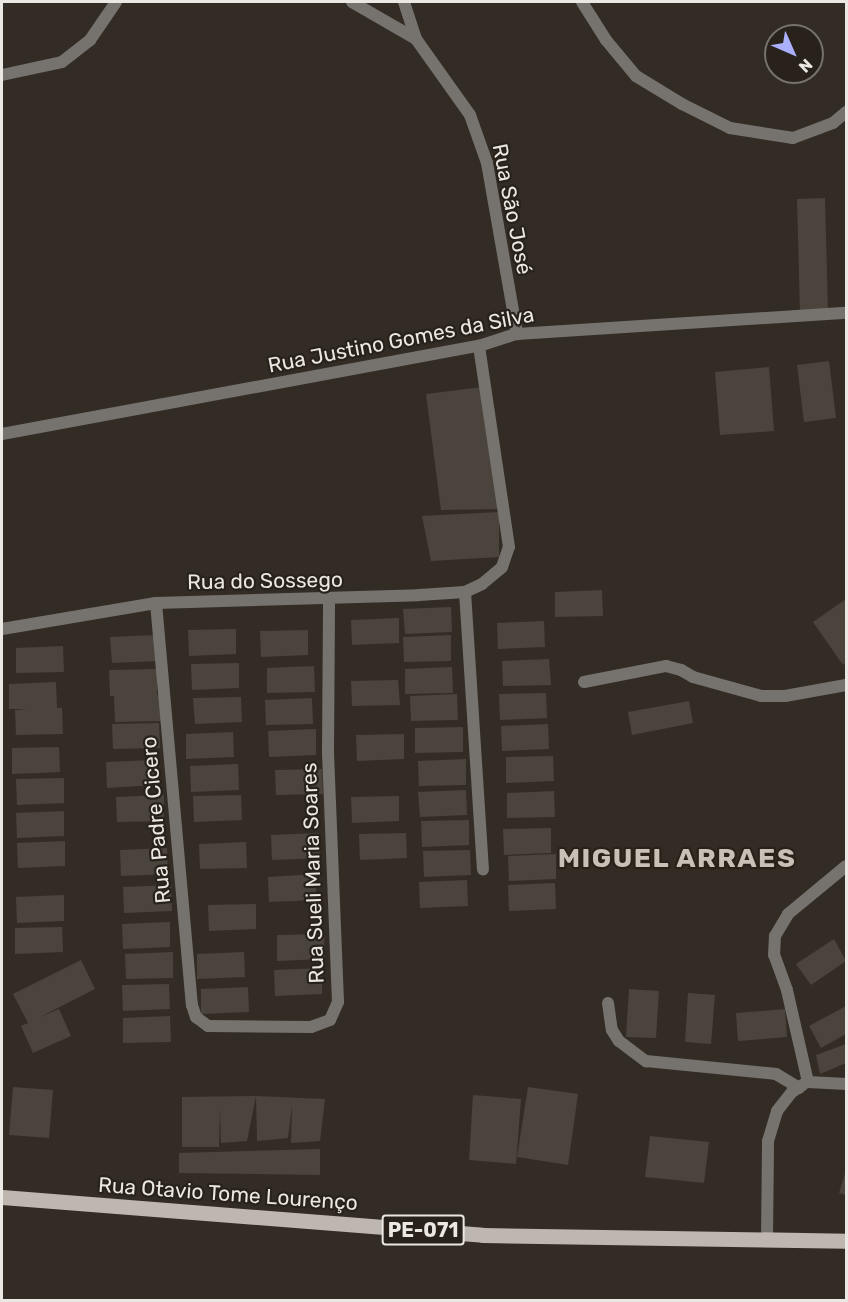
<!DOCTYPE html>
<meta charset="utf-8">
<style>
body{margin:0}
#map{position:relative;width:848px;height:1302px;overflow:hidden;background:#332c25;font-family:Rubik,sans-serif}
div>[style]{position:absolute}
.building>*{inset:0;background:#4a443c}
.minor>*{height:12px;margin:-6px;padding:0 6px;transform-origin:6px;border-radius:6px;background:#76726e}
.tertiary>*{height:12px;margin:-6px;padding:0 6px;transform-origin:6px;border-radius:6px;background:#76726e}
.primary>*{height:15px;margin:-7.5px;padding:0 7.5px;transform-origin:7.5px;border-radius:7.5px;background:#beb7af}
span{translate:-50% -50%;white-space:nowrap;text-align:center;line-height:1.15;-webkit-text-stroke:4.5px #29221b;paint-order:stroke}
.shield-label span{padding:2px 4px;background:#29221b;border:2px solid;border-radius:4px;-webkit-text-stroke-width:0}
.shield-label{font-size:20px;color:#ebe7e2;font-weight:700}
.street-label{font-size:21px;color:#ebe7e2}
.district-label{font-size:27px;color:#c9c1b8;font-weight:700;letter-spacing:1.5px}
.frame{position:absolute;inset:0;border:3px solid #ebe7e2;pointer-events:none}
.north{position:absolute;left:764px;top:24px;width:60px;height:60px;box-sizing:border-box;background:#29221b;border:2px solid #77716b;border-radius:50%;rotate:135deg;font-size:16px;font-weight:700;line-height:24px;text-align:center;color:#ebe7e2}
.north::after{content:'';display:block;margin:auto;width:21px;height:27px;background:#aab0fb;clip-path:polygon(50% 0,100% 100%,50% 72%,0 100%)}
</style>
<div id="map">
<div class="building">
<div style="clip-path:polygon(825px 198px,828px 312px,800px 312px,797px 199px)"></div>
<div style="clip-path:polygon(829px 361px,836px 418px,804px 422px,797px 365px)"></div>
<div style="clip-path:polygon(769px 367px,774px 431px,720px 435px,715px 372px)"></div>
<div style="clip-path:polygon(482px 387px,499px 509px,441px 510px,426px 394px)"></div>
<div style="clip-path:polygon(499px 512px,499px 557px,431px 561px,422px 516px)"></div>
<div style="clip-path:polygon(602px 590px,603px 616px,555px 617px,555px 592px)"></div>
<div style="clip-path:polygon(846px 599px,846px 662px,843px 665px,813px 622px)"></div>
<div style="clip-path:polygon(451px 607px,452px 632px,405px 634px,403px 609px)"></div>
<div style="clip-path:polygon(399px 618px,399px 643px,352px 645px,351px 620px)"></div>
<div style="clip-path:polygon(544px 621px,545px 647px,498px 649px,497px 623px)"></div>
<div style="clip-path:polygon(236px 629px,236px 654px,189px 656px,188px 630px)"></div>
<div style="clip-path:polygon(308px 630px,308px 655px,261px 657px,260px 631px)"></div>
<div style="clip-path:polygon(158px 635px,159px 661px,112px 663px,110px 637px)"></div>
<div style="clip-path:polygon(451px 635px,451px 661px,404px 662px,403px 637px)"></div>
<div style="clip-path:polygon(63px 646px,64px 672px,16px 673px,16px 648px)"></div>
<div style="clip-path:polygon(549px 659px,551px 685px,503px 686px,502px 661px)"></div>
<div style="clip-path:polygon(239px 663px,239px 688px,192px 690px,191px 664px)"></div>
<div style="clip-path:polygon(314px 666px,315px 692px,267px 693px,267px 668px)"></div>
<div style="clip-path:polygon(452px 667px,453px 693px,405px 694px,405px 669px)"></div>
<div style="clip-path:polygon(157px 669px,157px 695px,162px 695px,163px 721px,115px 722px,114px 696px,110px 696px,109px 670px)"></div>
<div style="clip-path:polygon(398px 680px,400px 705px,352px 706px,351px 681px)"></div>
<div style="clip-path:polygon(56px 682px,57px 708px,62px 708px,63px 734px,16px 735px,15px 710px,28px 709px,9px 709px,9px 684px)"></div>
<div style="clip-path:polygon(546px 693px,547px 718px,500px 720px,499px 694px)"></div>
<div style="clip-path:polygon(457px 694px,458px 720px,411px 721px,410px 696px)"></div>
<div style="clip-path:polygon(241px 697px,242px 722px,195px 724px,193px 698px)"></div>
<div style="clip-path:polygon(312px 698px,313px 724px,266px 725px,265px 700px)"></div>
<div style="clip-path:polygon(689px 701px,693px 723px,632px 735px,628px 712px)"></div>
<div style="clip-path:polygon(159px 723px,160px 748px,113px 749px,112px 724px)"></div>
<div style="clip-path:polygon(548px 724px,549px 749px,502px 751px,501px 726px)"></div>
<div style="clip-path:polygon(463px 727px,463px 752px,415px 753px,415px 728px)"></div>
<div style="clip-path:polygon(316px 729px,316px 755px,269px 757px,268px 731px)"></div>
<div style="clip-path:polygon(233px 732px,234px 757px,186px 759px,186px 734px)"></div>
<div style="clip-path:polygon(404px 734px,404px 759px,357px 761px,356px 735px)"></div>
<div style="clip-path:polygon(59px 747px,60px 772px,12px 774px,12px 748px)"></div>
<div style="clip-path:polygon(553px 756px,554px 781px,506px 783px,506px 757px)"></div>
<div style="clip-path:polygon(466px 759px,466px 785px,419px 786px,418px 761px)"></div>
<div style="clip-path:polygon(154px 760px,155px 785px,107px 788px,106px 762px)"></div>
<div style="clip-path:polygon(238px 764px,239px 790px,191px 792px,190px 766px)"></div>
<div style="clip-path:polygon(322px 769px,323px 794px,276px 795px,275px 770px)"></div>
<div style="clip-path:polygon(64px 778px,64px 803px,17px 805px,16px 779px)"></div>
<div style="clip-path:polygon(466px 790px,467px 815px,420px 817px,418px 792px)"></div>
<div style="clip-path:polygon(554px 791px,555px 817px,507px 818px,507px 793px)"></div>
<div style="clip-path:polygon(164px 795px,164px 821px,117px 822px,116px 797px)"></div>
<div style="clip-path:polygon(241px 795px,242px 820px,194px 822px,193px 796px)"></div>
<div style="clip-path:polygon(399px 796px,399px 821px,352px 823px,351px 797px)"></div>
<div style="clip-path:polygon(64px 811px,64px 836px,17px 838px,16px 813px)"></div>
<div style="clip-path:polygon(469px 820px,469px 845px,422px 847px,421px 821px)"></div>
<div style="clip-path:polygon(551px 828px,551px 853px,504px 855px,503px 829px)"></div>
<div style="clip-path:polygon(319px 833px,320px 858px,272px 860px,271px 835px)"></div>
<div style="clip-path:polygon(406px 833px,407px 858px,360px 860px,359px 834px)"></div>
<div style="clip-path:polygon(65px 841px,65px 866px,18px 868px,17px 843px)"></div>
<div style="clip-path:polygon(246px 842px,247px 868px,200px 869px,199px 844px)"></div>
<div style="clip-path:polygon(167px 848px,168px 874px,121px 876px,120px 850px)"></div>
<div style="clip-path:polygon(470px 850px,471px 875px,424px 877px,423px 851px)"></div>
<div style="clip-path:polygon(556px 854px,556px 879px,509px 881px,508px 856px)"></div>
<div style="clip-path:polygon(316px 874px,316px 900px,269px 902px,268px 877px)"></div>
<div style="clip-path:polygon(467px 880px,468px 906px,420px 908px,419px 882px)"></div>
<div style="clip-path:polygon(555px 883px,556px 909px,509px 911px,508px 885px)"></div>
<div style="clip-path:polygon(171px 885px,172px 911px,124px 913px,123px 887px)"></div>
<div style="clip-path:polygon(64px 895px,64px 921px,17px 923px,16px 897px)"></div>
<div style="clip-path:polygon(256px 904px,256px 929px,209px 931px,208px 905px)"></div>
<div style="clip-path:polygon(170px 922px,170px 947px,123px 949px,122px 924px)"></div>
<div style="clip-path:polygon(62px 927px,63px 952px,15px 954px,15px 928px)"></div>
<div style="clip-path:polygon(324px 934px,325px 959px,277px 961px,277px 935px)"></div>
<div style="clip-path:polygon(834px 939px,846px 961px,811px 985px,796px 964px)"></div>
<div style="clip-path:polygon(173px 952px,173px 978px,126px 979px,125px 954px)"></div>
<div style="clip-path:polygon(244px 952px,245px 977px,197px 979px,197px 954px)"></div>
<div style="clip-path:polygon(81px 960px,95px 989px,40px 1017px,59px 1009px,71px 1036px,33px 1053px,21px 1026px,28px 1023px,13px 994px)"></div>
<div style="clip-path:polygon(322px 968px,322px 994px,275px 996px,274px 970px)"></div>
<div style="clip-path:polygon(169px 984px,170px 1009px,123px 1011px,122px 985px)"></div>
<div style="clip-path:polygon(248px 987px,249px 1012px,201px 1014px,201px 989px)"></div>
<div style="clip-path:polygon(629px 989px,659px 991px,656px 1038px,626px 1037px)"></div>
<div style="clip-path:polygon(688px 993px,715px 995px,711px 1044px,685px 1042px)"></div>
<div style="clip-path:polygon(846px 1006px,846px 1034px,821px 1048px,809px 1026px)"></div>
<div style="clip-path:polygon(785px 1009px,787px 1037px,738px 1041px,736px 1013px)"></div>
<div style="clip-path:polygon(170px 1016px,171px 1042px,123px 1043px,123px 1018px)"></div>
<div style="clip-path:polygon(846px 1044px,846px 1063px,820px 1074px,816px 1055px)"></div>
<div style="clip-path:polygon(13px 1087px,53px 1090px,49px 1138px,9px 1135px)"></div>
<div style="clip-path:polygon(528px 1087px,578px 1094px,568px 1165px,517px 1157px)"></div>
<div style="clip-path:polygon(473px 1095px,521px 1099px,516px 1164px,469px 1160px)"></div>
<div style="clip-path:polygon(256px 1096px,325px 1099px,320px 1141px,291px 1143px,292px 1105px,288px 1138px,257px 1141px,256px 1096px,247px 1141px,221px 1143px,220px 1109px,219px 1147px,182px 1147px,182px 1097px)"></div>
<div style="clip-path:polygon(650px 1136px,709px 1142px,704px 1183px,645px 1177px)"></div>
<div style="clip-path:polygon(320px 1149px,320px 1175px,179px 1173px,179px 1153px)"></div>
<div style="clip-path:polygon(846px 1170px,846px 1195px,839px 1193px)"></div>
</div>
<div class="minor">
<div style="left:404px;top:2px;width:39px;rotate:72deg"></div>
<div style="left:582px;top:2px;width:45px;rotate:57.7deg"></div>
<div style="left:606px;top:40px;width:47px;rotate:50.2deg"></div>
<div style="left:636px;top:76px;width:54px;rotate:31.3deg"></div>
<div style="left:682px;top:104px;width:54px;rotate:26.6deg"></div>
<div style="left:730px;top:128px;width:64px;rotate:9deg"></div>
<div style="left:793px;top:138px;width:43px;rotate:-20.6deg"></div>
<div style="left:833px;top:123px;width:17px;rotate:-40deg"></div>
<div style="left:2px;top:75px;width:61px;rotate:-12.2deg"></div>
<div style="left:62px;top:62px;width:36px;rotate:-38deg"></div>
<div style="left:90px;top:40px;width:46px;rotate:-55.6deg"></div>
<div style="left:465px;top:592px;width:278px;rotate:86.3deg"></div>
<div style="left:156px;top:603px;width:404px;rotate:84.9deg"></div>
<div style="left:192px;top:1005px;width:13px;rotate:72deg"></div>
<div style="left:196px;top:1017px;width:15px;rotate:37deg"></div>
<div style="left:208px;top:1026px;width:103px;rotate:0.6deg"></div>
<div style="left:311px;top:1027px;width:20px;rotate:-20deg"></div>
<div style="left:330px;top:1020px;width:20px;rotate:-66deg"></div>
<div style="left:338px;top:1002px;width:251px;rotate:-92.3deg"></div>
<div style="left:328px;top:751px;width:152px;rotate:-89.6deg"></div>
<div style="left:2px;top:629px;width:156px;rotate:-9.6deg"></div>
<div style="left:156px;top:603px;width:263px;rotate:-1.7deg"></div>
<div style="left:419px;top:595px;width:46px;rotate:-3.7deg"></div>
<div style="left:465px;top:592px;width:19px;rotate:-25deg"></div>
<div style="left:482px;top:584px;width:26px;rotate:-40deg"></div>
<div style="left:502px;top:567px;width:21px;rotate:-71deg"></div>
<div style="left:509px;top:547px;width:203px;rotate:-98.5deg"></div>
<div style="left:584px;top:682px;width:84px;rotate:-11deg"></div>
<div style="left:666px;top:666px;width:16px;rotate:15deg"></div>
<div style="left:681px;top:670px;width:14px;rotate:30deg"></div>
<div style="left:693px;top:677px;width:71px;rotate:15.6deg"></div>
<div style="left:761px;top:696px;width:24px"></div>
<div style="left:785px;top:696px;width:62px;rotate:-10.2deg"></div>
<div style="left:608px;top:1003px;width:27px;rotate:82deg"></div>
<div style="left:612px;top:1030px;width:13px;rotate:58deg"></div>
<div style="left:619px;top:1041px;width:34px;rotate:37deg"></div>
<div style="left:646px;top:1061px;width:131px;rotate:5.7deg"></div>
<div style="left:776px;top:1074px;width:27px;rotate:31deg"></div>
<div style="left:808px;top:1082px;width:94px;rotate:-102.9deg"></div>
<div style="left:787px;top:990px;width:37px;rotate:-110deg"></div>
<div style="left:774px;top:955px;width:19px;rotate:-87deg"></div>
<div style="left:775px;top:936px;width:26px;rotate:-59deg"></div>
<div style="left:788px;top:914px;width:75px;rotate:-39.6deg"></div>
<div style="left:808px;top:1082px;width:38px;rotate:3deg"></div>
<div style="left:767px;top:1240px;width:99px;rotate:-89.4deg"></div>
<div style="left:768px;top:1141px;width:31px;rotate:-73deg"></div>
<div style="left:777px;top:1111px;width:24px;rotate:-52deg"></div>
<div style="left:792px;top:1092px;width:14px;rotate:-34deg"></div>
</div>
<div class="tertiary">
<div style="left:352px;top:2px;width:74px;rotate:30deg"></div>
<div style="left:416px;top:39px;width:93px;rotate:54.6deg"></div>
<div style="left:470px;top:115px;width:51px;rotate:70.5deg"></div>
<div style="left:487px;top:163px;width:174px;rotate:80deg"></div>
<div style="left:2px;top:434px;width:485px;rotate:-10.5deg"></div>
<div style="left:479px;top:346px;width:40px;rotate:-18deg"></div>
<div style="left:517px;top:334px;width:330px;rotate:-3.7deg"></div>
</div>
<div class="primary">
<div style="left:2px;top:1197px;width:482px;rotate:4.5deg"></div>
<div style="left:483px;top:1235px;width:363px;rotate:0.9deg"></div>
</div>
<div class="shield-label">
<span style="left:423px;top:1230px">PE-071</span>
</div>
<div class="street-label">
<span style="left:512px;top:209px;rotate:79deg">Rua São José</span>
<span style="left:401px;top:340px;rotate:-11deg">Rua Justino Gomes da Silva</span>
<span style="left:265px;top:581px;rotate:-1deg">Rua do Sossego</span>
<span style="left:156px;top:820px;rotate:-95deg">Rua Padre Cicero</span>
<span style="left:313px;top:873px;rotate:-92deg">Rua Sueli Maria Soares</span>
<span style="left:228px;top:1194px;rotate:4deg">Rua Otavio Tome Lourenço</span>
</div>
<div class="district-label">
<span style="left:677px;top:859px">MIGUEL ARRAES</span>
</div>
<div class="frame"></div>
<div class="north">N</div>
</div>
